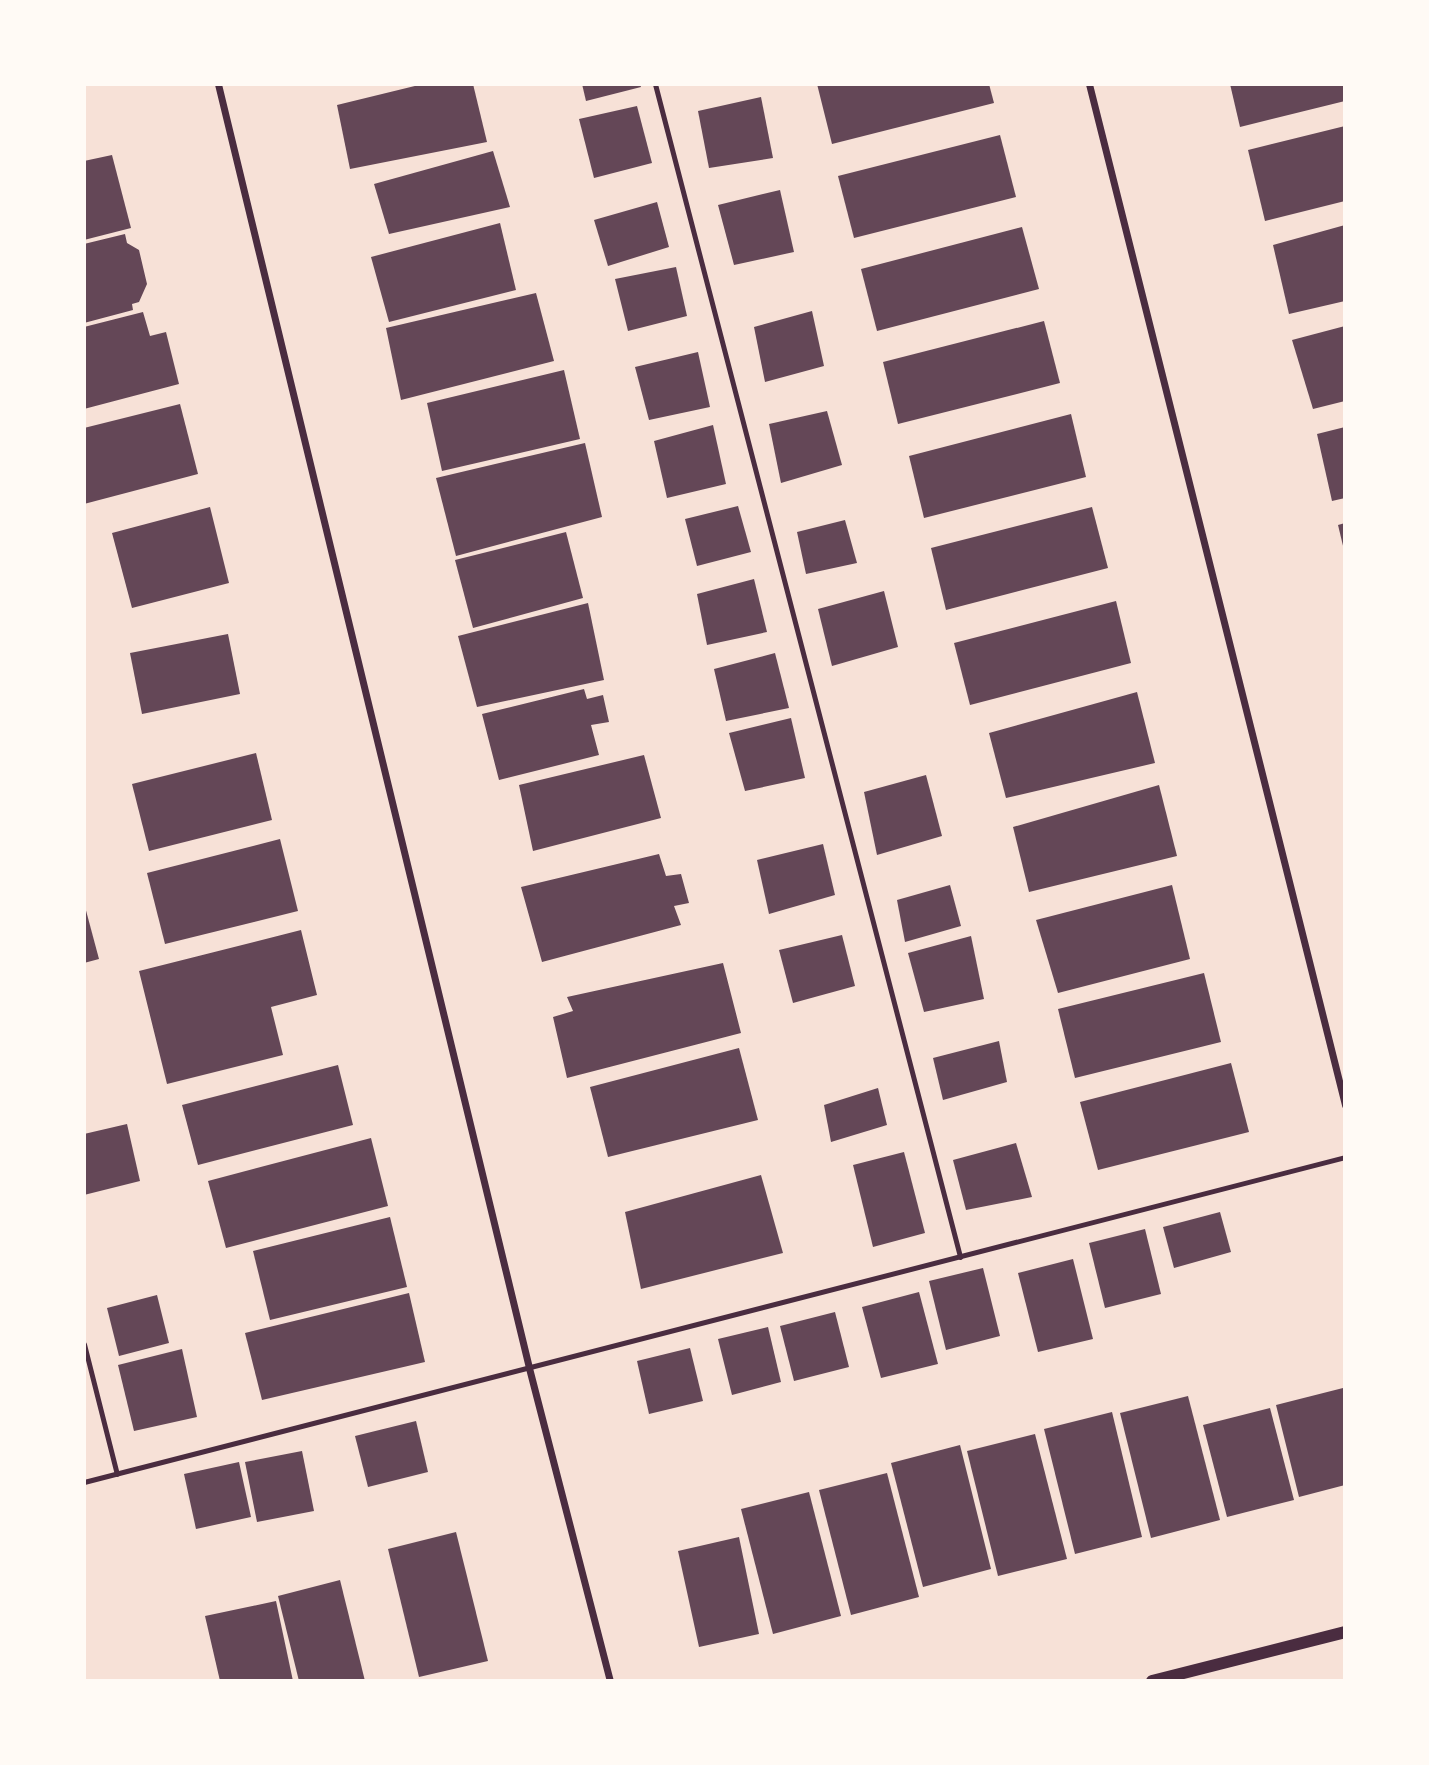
<!DOCTYPE html>
<style>
body{margin:0}
#map{position:relative;width:1429px;height:1765px;overflow:hidden;background:#f7e1d7;font-family:Cabin,sans-serif}
div>[style]{position:absolute}
.building>*{inset:0;background:#644757}
.service>*{height:5px;margin:-2.5px;padding:0 2.5px;transform-origin:2.5px;border-radius:2.5px;background:#4a2c40}
.minor>*{height:7px;margin:-3.5px;padding:0 3.5px;transform-origin:3.5px;border-radius:3.5px;background:#4a2c40}
.tertiary>*{height:12px;margin:-6px;padding:0 6px;transform-origin:6px;border-radius:6px;background:#4a2c40}
span{translate:-50% -50%;white-space:nowrap;text-align:center;line-height:1.15;-webkit-text-stroke:5px #fffaf5;paint-order:stroke}
.frame{position:absolute;inset:0;border:86px solid #fffaf5;pointer-events:none}
</style>
<div id="map">
<div class="building">
<div style="clip-path:polygon(423px 84px,473px 84px,487px 142px,350px 169px,337px 105px)"></div>
<div style="clip-path:polygon(582px 84px,640px 84px,641px 87px,586px 101px)"></div>
<div style="clip-path:polygon(817px 84px,989px 84px,994px 103px,832px 144px)"></div>
<div style="clip-path:polygon(1230px 84px,1345px 84px,1345px 101px,1240px 127px)"></div>
<div style="clip-path:polygon(761px 97px,773px 158px,709px 168px,698px 111px)"></div>
<div style="clip-path:polygon(637px 106px,652px 163px,594px 178px,579px 119px)"></div>
<div style="clip-path:polygon(1345px 126px,1345px 201px,1265px 221px,1248px 150px)"></div>
<div style="clip-path:polygon(1000px 135px,1016px 197px,854px 238px,838px 176px)"></div>
<div style="clip-path:polygon(493px 151px,510px 207px,389px 234px,374px 184px)"></div>
<div style="clip-path:polygon(112px 155px,131px 228px,84px 240px,84px 161px)"></div>
<div style="clip-path:polygon(780px 190px,794px 252px,734px 265px,718px 205px)"></div>
<div style="clip-path:polygon(657px 202px,669px 247px,608px 266px,594px 220px)"></div>
<div style="clip-path:polygon(500px 223px,516px 290px,389px 322px,371px 257px)"></div>
<div style="clip-path:polygon(1345px 225px,1345px 301px,1289px 314px,1273px 245px)"></div>
<div style="clip-path:polygon(1022px 227px,1039px 289px,877px 331px,861px 269px)"></div>
<div style="clip-path:polygon(125px 234px,127px 243px,139px 250px,147px 284px,139px 302px,132px 304px,133px 310px,84px 323px,84px 244px)"></div>
<div style="clip-path:polygon(676px 267px,687px 316px,628px 331px,615px 279px)"></div>
<div style="clip-path:polygon(536px 293px,554px 361px,401px 400px,386px 328px)"></div>
<div style="clip-path:polygon(812px 311px,824px 366px,765px 382px,754px 327px)"></div>
<div style="clip-path:polygon(143px 312px,150px 336px,166px 332px,179px 384px,84px 409px,84px 327px)"></div>
<div style="clip-path:polygon(1044px 321px,1060px 383px,898px 424px,883px 362px)"></div>
<div style="clip-path:polygon(1345px 326px,1345px 401px,1313px 409px,1292px 340px)"></div>
<div style="clip-path:polygon(698px 352px,710px 407px,649px 420px,635px 367px)"></div>
<div style="clip-path:polygon(564px 370px,580px 439px,442px 471px,427px 403px)"></div>
<div style="clip-path:polygon(180px 404px,198px 474px,84px 504px,84px 428px)"></div>
<div style="clip-path:polygon(827px 411px,842px 465px,781px 483px,769px 424px)"></div>
<div style="clip-path:polygon(1071px 414px,1086px 477px,924px 518px,909px 456px)"></div>
<div style="clip-path:polygon(713px 425px,726px 484px,667px 498px,654px 441px)"></div>
<div style="clip-path:polygon(1345px 427px,1345px 498px,1332px 501px,1317px 434px)"></div>
<div style="clip-path:polygon(585px 443px,602px 517px,456px 556px,436px 478px)"></div>
<div style="clip-path:polygon(738px 506px,751px 552px,697px 566px,685px 519px)"></div>
<div style="clip-path:polygon(210px 507px,229px 583px,132px 608px,112px 533px)"></div>
<div style="clip-path:polygon(1092px 507px,1108px 568px,946px 610px,931px 548px)"></div>
<div style="clip-path:polygon(845px 520px,857px 563px,806px 574px,797px 532px)"></div>
<div style="clip-path:polygon(1345px 523px,1345px 550px,1344px 550px,1338px 525px)"></div>
<div style="clip-path:polygon(566px 532px,583px 598px,473px 628px,455px 560px)"></div>
<div style="clip-path:polygon(754px 579px,767px 632px,707px 645px,697px 594px)"></div>
<div style="clip-path:polygon(884px 591px,898px 647px,832px 666px,818px 609px)"></div>
<div style="clip-path:polygon(1116px 601px,1131px 663px,970px 705px,954px 643px)"></div>
<div style="clip-path:polygon(588px 603px,604px 680px,477px 707px,458px 636px)"></div>
<div style="clip-path:polygon(228px 634px,240px 694px,142px 714px,130px 653px)"></div>
<div style="clip-path:polygon(775px 653px,789px 708px,726px 721px,714px 669px)"></div>
<div style="clip-path:polygon(584px 689px,587px 699px,603px 695px,609px 722px,591px 725px,599px 755px,499px 780px,482px 714px)"></div>
<div style="clip-path:polygon(1137px 692px,1155px 763px,1006px 798px,989px 733px)"></div>
<div style="clip-path:polygon(791px 718px,805px 778px,745px 791px,729px 733px)"></div>
<div style="clip-path:polygon(256px 753px,272px 820px,149px 851px,132px 784px)"></div>
<div style="clip-path:polygon(644px 755px,661px 818px,533px 851px,519px 785px)"></div>
<div style="clip-path:polygon(926px 775px,942px 836px,877px 855px,864px 792px)"></div>
<div style="clip-path:polygon(1159px 785px,1177px 856px,1029px 892px,1013px 827px)"></div>
<div style="clip-path:polygon(280px 839px,298px 911px,165px 944px,147px 873px)"></div>
<div style="clip-path:polygon(823px 844px,835px 895px,769px 914px,757px 860px)"></div>
<div style="clip-path:polygon(659px 854px,666px 876px,681px 874px,689px 903px,674px 906px,681px 925px,542px 962px,521px 887px)"></div>
<div style="clip-path:polygon(950px 885px,961px 926px,905px 942px,897px 900px)"></div>
<div style="clip-path:polygon(1172px 885px,1190px 959px,1058px 993px,1036px 920px)"></div>
<div style="clip-path:polygon(84px 903px,99px 959px,84px 963px)"></div>
<div style="clip-path:polygon(301px 930px,317px 995px,271px 1007px,283px 1055px,167px 1084px,139px 971px)"></div>
<div style="clip-path:polygon(842px 935px,855px 986px,793px 1003px,779px 950px)"></div>
<div style="clip-path:polygon(971px 936px,984px 999px,924px 1012px,908px 953px)"></div>
<div style="clip-path:polygon(723px 963px,741px 1033px,567px 1078px,553px 1017px,573px 1011px,567px 997px)"></div>
<div style="clip-path:polygon(1204px 973px,1221px 1042px,1075px 1078px,1058px 1009px)"></div>
<div style="clip-path:polygon(999px 1041px,1007px 1082px,943px 1100px,933px 1058px)"></div>
<div style="clip-path:polygon(739px 1048px,758px 1120px,608px 1157px,590px 1087px)"></div>
<div style="clip-path:polygon(1231px 1063px,1249px 1132px,1098px 1170px,1080px 1102px)"></div>
<div style="clip-path:polygon(338px 1065px,353px 1125px,198px 1165px,182px 1105px)"></div>
<div style="clip-path:polygon(878px 1088px,887px 1125px,831px 1142px,824px 1105px)"></div>
<div style="clip-path:polygon(127px 1124px,140px 1181px,84px 1195px,84px 1134px)"></div>
<div style="clip-path:polygon(371px 1138px,388px 1206px,226px 1248px,208px 1181px)"></div>
<div style="clip-path:polygon(1016px 1143px,1032px 1197px,966px 1210px,953px 1160px)"></div>
<div style="clip-path:polygon(904px 1152px,925px 1233px,873px 1247px,853px 1165px)"></div>
<div style="clip-path:polygon(761px 1175px,783px 1253px,641px 1289px,625px 1212px)"></div>
<div style="clip-path:polygon(1220px 1212px,1231px 1252px,1174px 1268px,1163px 1227px)"></div>
<div style="clip-path:polygon(390px 1217px,407px 1287px,270px 1320px,253px 1251px)"></div>
<div style="clip-path:polygon(1145px 1229px,1161px 1294px,1105px 1308px,1089px 1243px)"></div>
<div style="clip-path:polygon(1073px 1259px,1093px 1339px,1038px 1352px,1018px 1273px)"></div>
<div style="clip-path:polygon(983px 1268px,1000px 1336px,946px 1350px,929px 1281px)"></div>
<div style="clip-path:polygon(919px 1292px,938px 1364px,881px 1378px,862px 1307px)"></div>
<div style="clip-path:polygon(409px 1293px,425px 1362px,262px 1400px,245px 1333px)"></div>
<div style="clip-path:polygon(157px 1295px,169px 1343px,119px 1356px,107px 1308px)"></div>
<div style="clip-path:polygon(835px 1312px,849px 1367px,794px 1381px,780px 1326px)"></div>
<div style="clip-path:polygon(768px 1327px,781px 1382px,732px 1395px,718px 1339px)"></div>
<div style="clip-path:polygon(690px 1348px,703px 1401px,649px 1414px,637px 1361px)"></div>
<div style="clip-path:polygon(182px 1349px,197px 1417px,134px 1431px,118px 1365px)"></div>
<div style="clip-path:polygon(1343px 1388px,1345px 1485px,1299px 1497px,1276px 1405px)"></div>
<div style="clip-path:polygon(1188px 1396px,1220px 1520px,1151px 1538px,1120px 1413px)"></div>
<div style="clip-path:polygon(1270px 1408px,1294px 1500px,1227px 1517px,1203px 1425px)"></div>
<div style="clip-path:polygon(1112px 1412px,1142px 1537px,1075px 1554px,1044px 1429px)"></div>
<div style="clip-path:polygon(416px 1421px,428px 1472px,368px 1487px,355px 1436px)"></div>
<div style="clip-path:polygon(1035px 1434px,1067px 1559px,998px 1576px,967px 1451px)"></div>
<div style="clip-path:polygon(960px 1445px,991px 1569px,923px 1587px,891px 1463px)"></div>
<div style="clip-path:polygon(302px 1451px,314px 1511px,257px 1522px,245px 1462px)"></div>
<div style="clip-path:polygon(239px 1462px,251px 1517px,196px 1529px,184px 1474px)"></div>
<div style="clip-path:polygon(887px 1473px,919px 1597px,851px 1615px,819px 1490px)"></div>
<div style="clip-path:polygon(809px 1492px,841px 1616px,773px 1634px,741px 1509px)"></div>
<div style="clip-path:polygon(456px 1532px,488px 1661px,419px 1677px,388px 1549px)"></div>
<div style="clip-path:polygon(739px 1537px,759px 1634px,699px 1647px,678px 1551px)"></div>
<div style="clip-path:polygon(340px 1580px,365px 1681px,299px 1681px,278px 1596px)"></div>
<div style="clip-path:polygon(276px 1601px,293px 1681px,220px 1681px,205px 1616px)"></div>
</div>
<div class="service">
<div style="left:655px;top:84px;width:1212px;rotate:75.42deg"></div>
<div style="left:84px;top:1344px;width:134px;rotate:75.8deg"></div>
<div style="left:84px;top:1482px;width:1302px;rotate:-14.45deg"></div>
</div>
<div class="minor">
<div style="left:218px;top:84px;width:1321px;rotate:76.38deg"></div>
<div style="left:529px;top:1368px;width:323px;rotate:75.5deg"></div>
<div style="left:1089px;top:84px;width:1053px;rotate:75.92deg"></div>
</div>
<div class="tertiary">
<div style="left:1152px;top:1681px;width:199px;rotate:-14.2deg"></div>
</div>
<div class="frame"></div>
</div>
